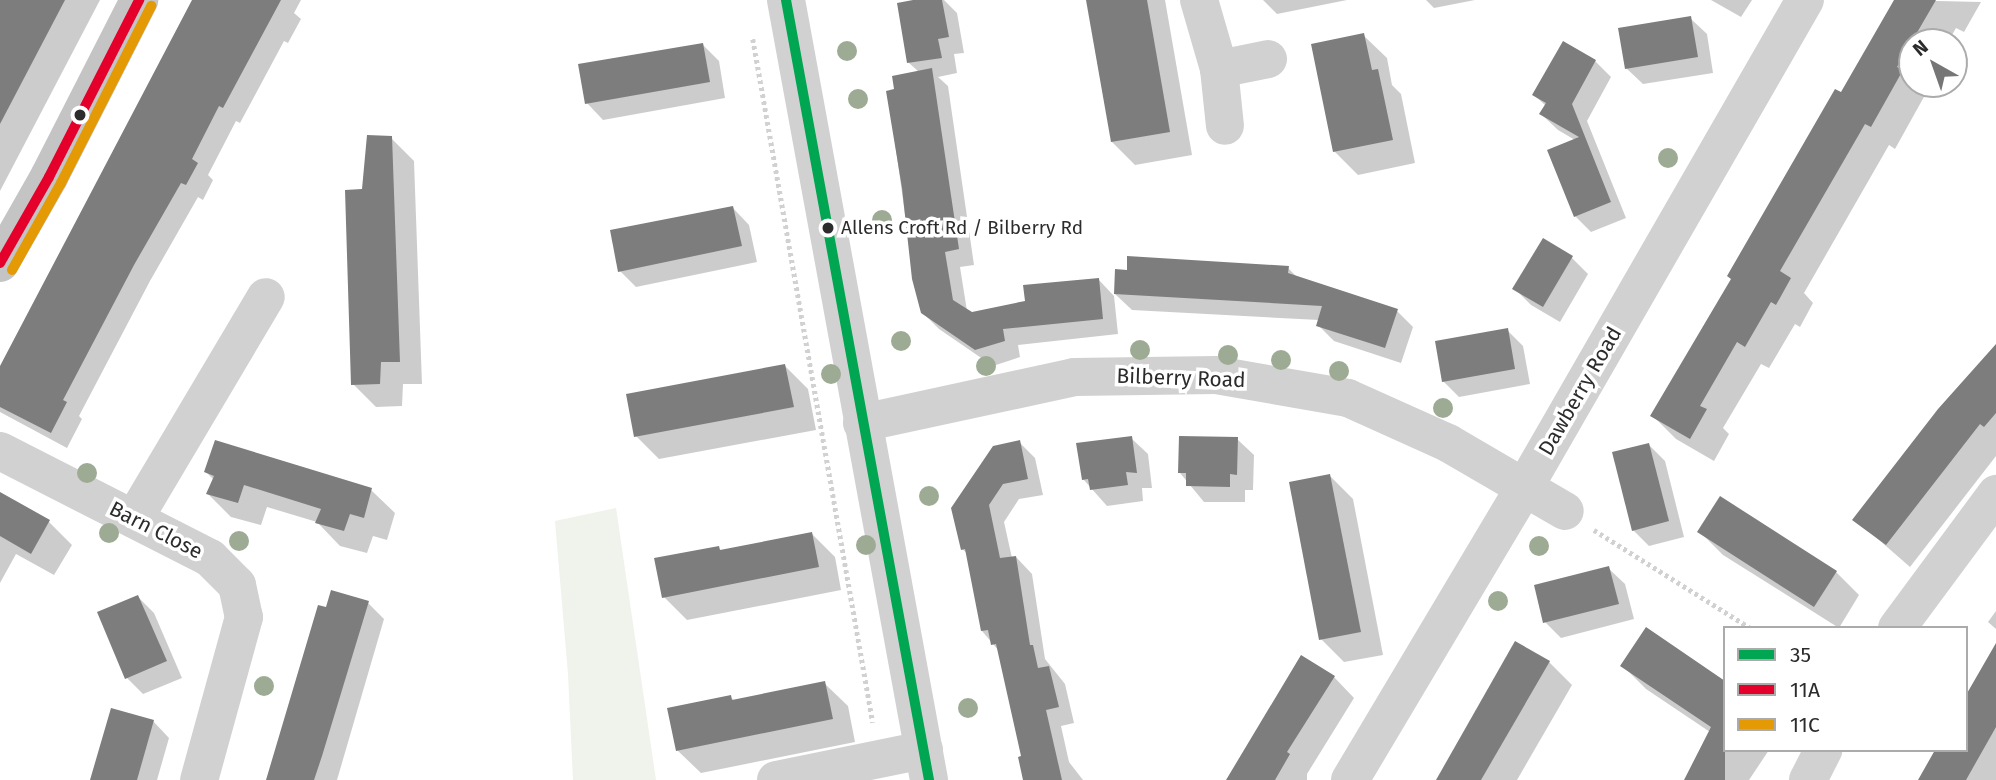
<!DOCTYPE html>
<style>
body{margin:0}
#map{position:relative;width:1996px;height:780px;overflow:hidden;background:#fff;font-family:"Fira Sans",sans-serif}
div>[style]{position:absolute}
.green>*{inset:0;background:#eff3eb}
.shadow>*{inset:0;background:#0003}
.building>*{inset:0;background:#7d7d7d}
.path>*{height:4.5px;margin-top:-2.25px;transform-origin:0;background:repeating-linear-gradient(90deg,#d1d1d1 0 3.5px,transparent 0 7px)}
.minor>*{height:38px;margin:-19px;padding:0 19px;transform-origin:19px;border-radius:19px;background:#d1d1d1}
.major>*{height:38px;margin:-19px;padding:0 19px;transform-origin:19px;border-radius:19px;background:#c4c4c4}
.bus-1>*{height:10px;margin:-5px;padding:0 5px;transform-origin:5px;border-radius:5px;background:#00a651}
.bus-2>*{height:10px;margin:-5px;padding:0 5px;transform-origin:5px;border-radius:5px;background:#e4002b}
.bus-3>*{height:10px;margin:-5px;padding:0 5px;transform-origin:5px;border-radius:5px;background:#e39a04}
.trees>*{width:20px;height:20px;margin:-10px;border-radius:50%;background:#9eab94}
.dots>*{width:19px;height:19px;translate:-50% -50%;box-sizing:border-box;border:4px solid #fff;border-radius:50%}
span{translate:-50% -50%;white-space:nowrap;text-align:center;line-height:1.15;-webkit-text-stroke:7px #fff;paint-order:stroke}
.bus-label{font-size:19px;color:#2c2c2c}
.left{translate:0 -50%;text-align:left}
.street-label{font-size:21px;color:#2c2c2c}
.legend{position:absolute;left:1723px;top:626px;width:245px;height:126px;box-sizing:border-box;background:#fff;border:2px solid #ababab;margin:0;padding:9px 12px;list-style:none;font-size:21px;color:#2c2c2c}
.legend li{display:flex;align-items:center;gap:14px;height:35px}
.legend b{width:35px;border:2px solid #ababab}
.north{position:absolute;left:1898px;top:28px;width:70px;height:70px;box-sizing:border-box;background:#fff;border:2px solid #ababab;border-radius:50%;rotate:320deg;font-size:19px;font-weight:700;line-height:28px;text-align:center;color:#2c2c2c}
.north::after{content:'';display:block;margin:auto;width:24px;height:32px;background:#767676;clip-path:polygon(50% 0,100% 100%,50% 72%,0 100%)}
</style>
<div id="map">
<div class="green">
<div style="clip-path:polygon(616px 508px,656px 780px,573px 780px,568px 674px,555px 521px)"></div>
</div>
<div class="shadow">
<div style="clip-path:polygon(0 0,100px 0,0 191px)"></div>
<div style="clip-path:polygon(194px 0,301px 0,294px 13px,301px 19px,288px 43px,284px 41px,240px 123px,236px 121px,208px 175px,213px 180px,203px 200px,198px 197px,150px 281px,79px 416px,82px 419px,67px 448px,0 412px,0 370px)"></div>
<div style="clip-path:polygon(923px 0,944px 0,957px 13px,964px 53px,954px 54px,957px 73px,938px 77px,948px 86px,974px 265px,960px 267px,967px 311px,972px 314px,1027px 303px,1098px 279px,1114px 296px,1118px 334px,1018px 345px,1020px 357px,993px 366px,939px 329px,922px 312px,914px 279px,888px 92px,896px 91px,919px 72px,909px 63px)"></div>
<div style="clip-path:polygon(1087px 0,1165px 0,1192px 155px,1135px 165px,1112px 142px)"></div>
<div style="clip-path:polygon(1263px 0,1347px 0,1277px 14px)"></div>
<div style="clip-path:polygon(1426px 0,1475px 0,1434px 8px)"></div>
<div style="clip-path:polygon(1711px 0,1752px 0,1741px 17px)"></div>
<div style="clip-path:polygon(1896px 0,1981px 2px,1964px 32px,1956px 28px,1948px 42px,1912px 42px,1912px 84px,1923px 84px,1920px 90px,1925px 95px,1895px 149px,1889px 145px,1804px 293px,1813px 303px,1800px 327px,1795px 324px,1769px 368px,1761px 364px,1723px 428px,1729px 434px,1714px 461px,1676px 439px,1653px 416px)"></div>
<div style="clip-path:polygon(1690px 18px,1707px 34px,1713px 73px,1643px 84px,1626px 68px)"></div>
<div style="clip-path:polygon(1363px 35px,1387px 58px,1392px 85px,1401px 94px,1415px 163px,1358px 175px,1335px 152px,1313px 46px)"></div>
<div style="clip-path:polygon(703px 45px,719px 61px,725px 98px,603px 120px,587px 103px)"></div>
<div style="clip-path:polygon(1595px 61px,1611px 77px,1587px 121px,1626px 218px,1591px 232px,1575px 216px,1575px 140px,1558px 130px,1541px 114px,1546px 106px,1534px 95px)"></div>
<div style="clip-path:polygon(391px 138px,414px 161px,422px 384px,403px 384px,402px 406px,376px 407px,353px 384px,364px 191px)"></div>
<div style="clip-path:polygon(733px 208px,749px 225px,757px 262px,636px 287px,620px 271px)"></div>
<div style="clip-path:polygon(1543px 241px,1572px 258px,1588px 274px,1560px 322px,1531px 305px,1514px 288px)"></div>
<div style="clip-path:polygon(1288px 268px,1299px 279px,1397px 311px,1413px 327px,1401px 363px,1334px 341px,1318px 325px,1319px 320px,1132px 310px,1115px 294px,1128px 272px)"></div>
<div style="clip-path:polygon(1507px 330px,1523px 346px,1530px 384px,1459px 397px,1443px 381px)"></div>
<div style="clip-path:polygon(1996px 347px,1996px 456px,1910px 567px,1855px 519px)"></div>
<div style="clip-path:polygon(785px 366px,808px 389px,816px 430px,659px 459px,636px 436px)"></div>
<div style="clip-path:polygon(1131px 438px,1148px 454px,1152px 488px,1142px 488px,1143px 501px,1107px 506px,1083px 479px)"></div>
<div style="clip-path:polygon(1237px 439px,1254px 455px,1253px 490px,1245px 490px,1245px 502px,1204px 502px,1180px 473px)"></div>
<div style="clip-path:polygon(1019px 442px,1035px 458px,1043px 495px,1019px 499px,1004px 522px,1012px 558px,1016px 557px,1032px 574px,1045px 659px,1065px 684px,1074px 723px,1061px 726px,1069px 762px,1083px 780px,1025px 780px,1023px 758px,999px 651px,982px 631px,968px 554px,962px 549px)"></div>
<div style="clip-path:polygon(1649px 445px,1665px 461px,1684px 537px,1649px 546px,1633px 530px)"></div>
<div style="clip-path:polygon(206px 472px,371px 490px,395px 513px,387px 540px,373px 536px,367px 553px,340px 546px,317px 522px,267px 507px,261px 525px,231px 517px,208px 494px,214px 480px)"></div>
<div style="clip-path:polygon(1330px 476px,1353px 499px,1383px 655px,1344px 662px,1321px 639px)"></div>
<div style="clip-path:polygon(0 494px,49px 522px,72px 545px,54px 575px,16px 554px,0 583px)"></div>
<div style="clip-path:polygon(1721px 499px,1836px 572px,1859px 595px,1839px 628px,1723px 555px,1700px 532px)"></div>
<div style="clip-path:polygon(812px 534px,835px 557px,841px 590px,687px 620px,664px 597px,718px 548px,722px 551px)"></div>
<div style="clip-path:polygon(1608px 568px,1625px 584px,1634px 619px,1561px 638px,1545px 622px)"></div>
<div style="clip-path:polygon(138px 597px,154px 613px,182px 678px,143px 694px,127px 678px,99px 613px)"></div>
<div style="clip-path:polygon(368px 603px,384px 619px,337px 780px,267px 780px,327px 610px)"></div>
<div style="clip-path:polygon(1996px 611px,1996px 629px,1988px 622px)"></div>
<div style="clip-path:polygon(1996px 649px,1996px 780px,1921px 780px,1966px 750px)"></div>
<div style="clip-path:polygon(1549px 662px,1572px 685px,1517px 780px,1439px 780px)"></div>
<div style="clip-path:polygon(1623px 666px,1725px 683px,1725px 750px,1769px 750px,1749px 780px,1686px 780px,1710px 732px,1646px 689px)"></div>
<div style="clip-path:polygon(1334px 677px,1354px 698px,1307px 774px,1307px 780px,1229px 780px)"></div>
<div style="clip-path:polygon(824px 683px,848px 706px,855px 742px,701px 773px,677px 750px,730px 697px,735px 701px)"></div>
<div style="clip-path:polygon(153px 721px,169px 738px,157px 780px,92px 780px)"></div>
</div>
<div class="building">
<div style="clip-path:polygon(0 0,65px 0,0 124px)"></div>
<div style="clip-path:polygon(192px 0,281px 0,223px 108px,219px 106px,192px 159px,198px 163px,186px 185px,181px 183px,134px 265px,63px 400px,67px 402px,51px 433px,0 407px,0 366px)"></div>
<div style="clip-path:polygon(913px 0,942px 0,949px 37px,938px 39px,942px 58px,907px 63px,897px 3px)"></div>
<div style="clip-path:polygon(1086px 0,1147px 0,1170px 132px,1111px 142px)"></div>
<div style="clip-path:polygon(1894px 0,1936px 0,1897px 67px,1903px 70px,1871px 127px,1865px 124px,1780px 271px,1791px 278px,1776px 305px,1771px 302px,1745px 347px,1737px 342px,1700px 406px,1707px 409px,1690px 439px,1650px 416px,1731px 279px,1727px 276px,1835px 89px,1841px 92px)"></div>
<div style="clip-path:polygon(1691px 16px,1698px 57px,1625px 69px,1618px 28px)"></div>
<div style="clip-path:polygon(1364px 33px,1372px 70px,1378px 69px,1393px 140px,1333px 152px,1311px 44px)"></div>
<div style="clip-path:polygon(1563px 41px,1596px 60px,1572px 104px,1611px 202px,1574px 217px,1547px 150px,1579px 137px,1539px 114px,1546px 103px,1532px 95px)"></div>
<div style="clip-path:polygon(703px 43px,710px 82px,585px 104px,578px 64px)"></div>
<div style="clip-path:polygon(932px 68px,959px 249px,945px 252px,953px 300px,972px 312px,1025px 301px,1023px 285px,1099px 278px,1103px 319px,1003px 329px,1005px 341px,975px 350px,921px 313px,912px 279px,902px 188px,886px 91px,894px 89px,892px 76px)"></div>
<div style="clip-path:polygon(367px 135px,392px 136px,400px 362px,381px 362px,380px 384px,351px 385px,345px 190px,362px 189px)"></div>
<div style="clip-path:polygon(733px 206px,742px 246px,618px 272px,610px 230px)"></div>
<div style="clip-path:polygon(1543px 238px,1573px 256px,1543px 307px,1512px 289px)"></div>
<div style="clip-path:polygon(1127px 256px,1289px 266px,1288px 273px,1398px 309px,1385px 348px,1316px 326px,1322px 306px,1114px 294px,1115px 269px,1127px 270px)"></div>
<div style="clip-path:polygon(1508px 328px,1515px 369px,1442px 382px,1435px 341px)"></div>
<div style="clip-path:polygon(1996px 344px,1996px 413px,1984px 427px,1980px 424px,1886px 545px,1852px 520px,1938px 409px)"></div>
<div style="clip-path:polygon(785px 364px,794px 407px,634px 437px,626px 394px)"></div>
<div style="clip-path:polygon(1132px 436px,1137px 473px,1126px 472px,1128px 485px,1090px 490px,1088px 479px,1082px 480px,1076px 443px)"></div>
<div style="clip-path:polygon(1179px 436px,1238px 437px,1237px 475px,1230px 474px,1230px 487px,1186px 486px,1186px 473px,1178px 473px)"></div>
<div style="clip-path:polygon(215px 440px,372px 488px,364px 518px,350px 514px,344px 531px,315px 523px,321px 509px,244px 485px,238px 503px,206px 494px,214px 476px,204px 472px)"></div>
<div style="clip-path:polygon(1020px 440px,1028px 479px,1003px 484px,989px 505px,1000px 558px,1016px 556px,1030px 645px,1033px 645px,1038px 668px,1049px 666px,1059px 707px,1046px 710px,1062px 780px,1023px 780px,1018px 757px,1021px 756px,996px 644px,991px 645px,988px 630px,981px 631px,965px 549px,961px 550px,951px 508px,993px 446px)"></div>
<div style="clip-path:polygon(1649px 443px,1669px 521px,1632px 531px,1612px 452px)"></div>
<div style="clip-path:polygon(1330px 474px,1361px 632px,1319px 640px,1289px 482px)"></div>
<div style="clip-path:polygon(0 492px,50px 520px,31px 554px,0 536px)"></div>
<div style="clip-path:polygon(1720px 496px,1837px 571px,1814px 607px,1697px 532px)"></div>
<div style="clip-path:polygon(812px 532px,819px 567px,662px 598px,654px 558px,719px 546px,720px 550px)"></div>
<div style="clip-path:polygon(1609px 566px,1619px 604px,1543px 623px,1534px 585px)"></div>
<div style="clip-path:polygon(331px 590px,369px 601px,322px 756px,314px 780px,266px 780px,318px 605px,326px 607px)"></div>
<div style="clip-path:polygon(138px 595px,167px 661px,125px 679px,97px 612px)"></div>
<div style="clip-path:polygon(1646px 627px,1725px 681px,1725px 780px,1684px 780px,1711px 727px,1620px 666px)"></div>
<div style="clip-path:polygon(1515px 641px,1550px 661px,1481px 780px,1436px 780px)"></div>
<div style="clip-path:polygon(1996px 643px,1996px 727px,1966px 780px,1918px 780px,1935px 750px,1966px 750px,1966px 695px)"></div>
<div style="clip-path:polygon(1301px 655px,1335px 676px,1287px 752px,1290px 754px,1275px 780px,1226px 780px)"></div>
<div style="clip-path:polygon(825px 681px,833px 719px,676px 751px,667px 708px,731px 695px,732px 700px)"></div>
<div style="clip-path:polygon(111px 708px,154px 720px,137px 780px,90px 780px)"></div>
</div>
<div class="path">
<div style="left:753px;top:39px;width:694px;rotate:80.05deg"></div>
<div style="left:1594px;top:530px;width:184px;rotate:32.1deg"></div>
</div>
<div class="minor">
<div style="left:786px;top:0;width:793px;rotate:79.61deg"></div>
<div style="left:1199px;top:0;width:72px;rotate:73.8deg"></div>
<div style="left:1219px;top:69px;width:57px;rotate:84deg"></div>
<div style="left:1219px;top:69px;width:50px;rotate:-11.5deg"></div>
<div style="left:862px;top:423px;width:217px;rotate:-12.2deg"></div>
<div style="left:1074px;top:377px;width:142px;rotate:-0.8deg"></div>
<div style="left:1216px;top:375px;width:134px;rotate:9.9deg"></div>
<div style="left:1348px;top:398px;width:110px;rotate:24.2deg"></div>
<div style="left:1448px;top:443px;width:135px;rotate:30.2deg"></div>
<div style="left:0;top:451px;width:236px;rotate:27deg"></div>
<div style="left:210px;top:558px;width:38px;rotate:45deg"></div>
<div style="left:237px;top:585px;width:33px;rotate:78deg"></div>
<div style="left:244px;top:617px;width:169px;rotate:105.4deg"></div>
<div style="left:134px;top:519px;width:258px;rotate:-59.3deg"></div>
<div style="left:1897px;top:628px;width:167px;rotate:-53.5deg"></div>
<div style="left:776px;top:780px;width:151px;rotate:-11.5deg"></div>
<div style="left:1350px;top:780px;width:340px;rotate:-59.2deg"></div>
<div style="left:1524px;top:488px;width:563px;rotate:-60.07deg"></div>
<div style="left:1808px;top:780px;width:34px;rotate:-63deg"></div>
</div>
<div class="major">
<div style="left:0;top:263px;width:99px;rotate:-60.3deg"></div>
<div style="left:49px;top:177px;width:199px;rotate:-63deg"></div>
</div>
<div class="bus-1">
<div style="left:786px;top:0;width:793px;rotate:79.61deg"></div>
</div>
<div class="bus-2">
<div style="left:0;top:263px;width:99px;rotate:-60.3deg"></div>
<div style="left:49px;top:177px;width:199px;rotate:-63deg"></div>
</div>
<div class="bus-3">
<div style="left:12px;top:270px;width:100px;rotate:-60.6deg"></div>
<div style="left:61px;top:183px;width:199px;rotate:-63deg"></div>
</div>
<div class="trees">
<div style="left:847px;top:51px"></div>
<div style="left:858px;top:99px"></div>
<div style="left:1668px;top:158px"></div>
<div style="left:882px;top:220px"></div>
<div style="left:901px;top:341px"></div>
<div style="left:1140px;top:350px"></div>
<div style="left:1228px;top:355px"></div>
<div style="left:1281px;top:360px"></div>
<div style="left:986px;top:366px"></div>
<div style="left:1339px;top:371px"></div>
<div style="left:831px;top:374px"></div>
<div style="left:1443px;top:408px"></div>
<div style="left:87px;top:473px"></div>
<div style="left:929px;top:496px"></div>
<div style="left:109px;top:533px"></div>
<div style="left:239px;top:541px"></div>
<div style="left:866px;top:545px"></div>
<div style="left:1539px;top:546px"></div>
<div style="left:1498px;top:601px"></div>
<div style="left:264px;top:686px"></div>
<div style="left:968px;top:708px"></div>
</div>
<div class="dots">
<div style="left:80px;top:115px;background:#2c2c2c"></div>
<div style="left:828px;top:228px;background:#2c2c2c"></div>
</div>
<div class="bus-label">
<span class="left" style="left:841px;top:228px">Allens Croft Rd / Bilberry Rd</span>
</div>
<div class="street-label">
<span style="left:1181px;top:378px;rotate:2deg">Bilberry Road</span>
<span style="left:1580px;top:391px;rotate:-60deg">Dawberry Road</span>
<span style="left:156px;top:530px;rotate:27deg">Barn Close</span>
</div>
<ul class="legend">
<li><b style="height:9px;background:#00a651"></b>35</li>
<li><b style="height:9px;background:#e4002b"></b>11A</li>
<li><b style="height:9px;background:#e39a04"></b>11C</li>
</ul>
<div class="north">N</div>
</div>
